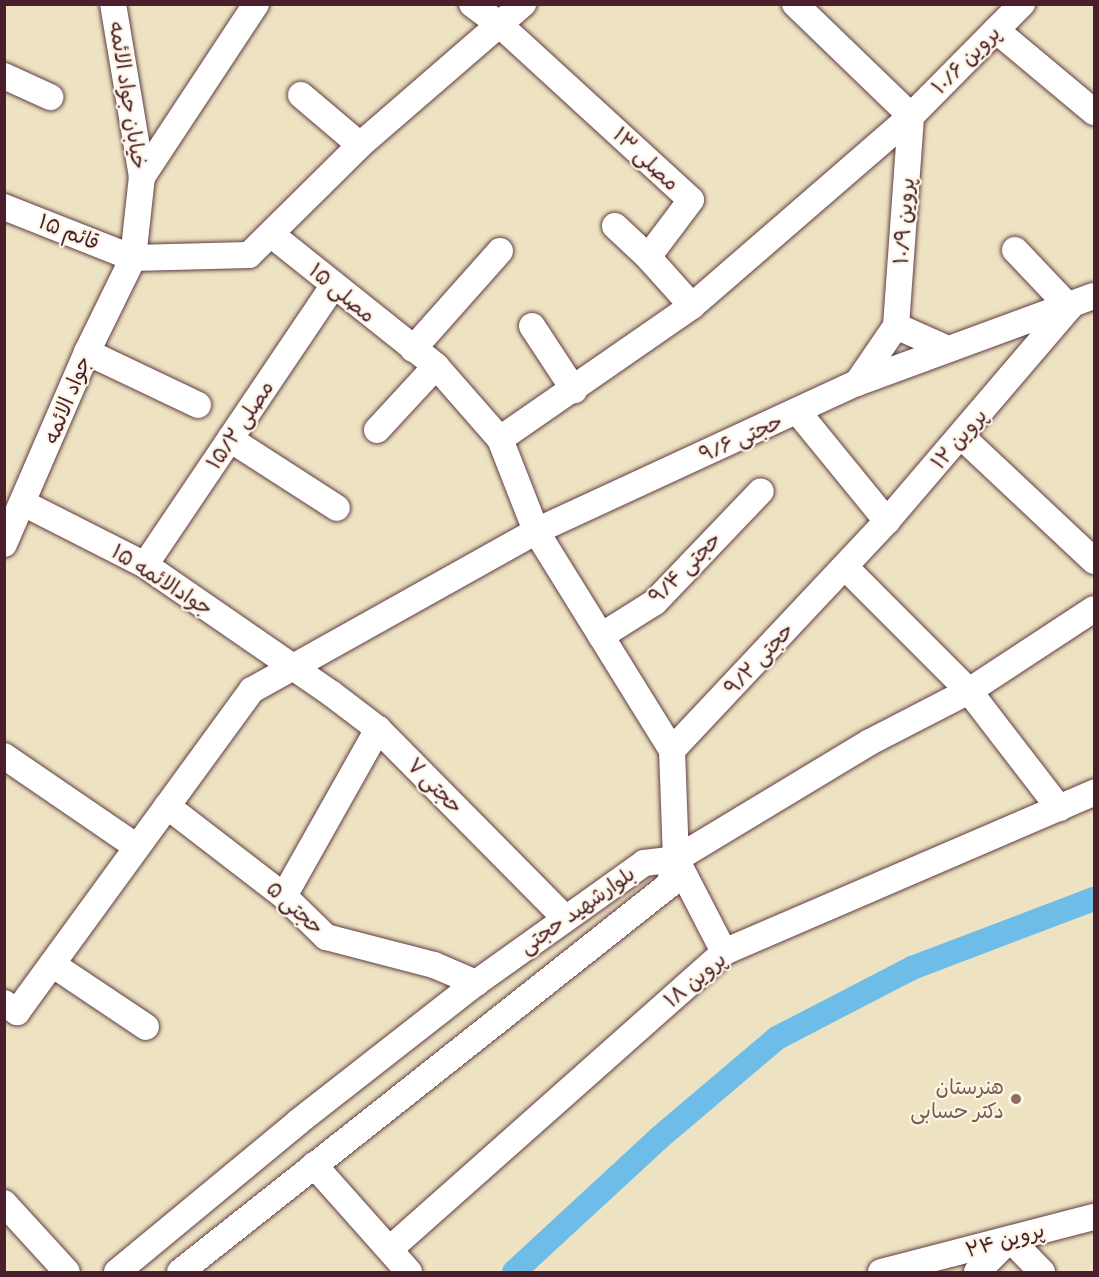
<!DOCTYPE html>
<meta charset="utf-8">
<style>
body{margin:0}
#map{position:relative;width:1099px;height:1277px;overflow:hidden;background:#ede3c2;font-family:Itim,"Playpen Sans Arabic",sans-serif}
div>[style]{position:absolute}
.canal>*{height:24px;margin:-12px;padding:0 12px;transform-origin:12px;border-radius:12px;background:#6dbde8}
.roads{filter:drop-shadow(0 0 2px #623c42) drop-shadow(0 0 2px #623c42)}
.minor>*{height:26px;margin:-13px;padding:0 13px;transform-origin:13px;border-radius:13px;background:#fff}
.dots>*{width:16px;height:16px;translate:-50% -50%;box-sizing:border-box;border:3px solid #fcf5e5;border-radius:50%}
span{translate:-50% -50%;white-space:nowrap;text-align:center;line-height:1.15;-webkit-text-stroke:4.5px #fcf5e5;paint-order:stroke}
.street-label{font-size:21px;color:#4a1f2b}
.education-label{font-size:21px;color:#785e54}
.right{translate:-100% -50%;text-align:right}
.frame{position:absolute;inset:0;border:6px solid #4a1f2b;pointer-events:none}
</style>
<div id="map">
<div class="canal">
<div style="left:514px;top:1272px;width:197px;rotate:-42.7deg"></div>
<div style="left:659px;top:1138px;width:155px;rotate:-40.3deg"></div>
<div style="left:777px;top:1038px;width:152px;rotate:-27.4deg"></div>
<div style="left:912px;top:968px;width:195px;rotate:-20.8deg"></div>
</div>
<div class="roads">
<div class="minor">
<div style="left:472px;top:4px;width:34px;rotate:37deg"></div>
<div style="left:499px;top:24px;width:260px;rotate:42.5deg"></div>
<div style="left:691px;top:200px;width:71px;rotate:127deg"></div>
<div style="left:648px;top:257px;width:66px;rotate:48.1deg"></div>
<div style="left:795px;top:4px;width:161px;rotate:44deg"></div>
<div style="left:996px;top:30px;width:128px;rotate:39.9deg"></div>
<div style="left:4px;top:76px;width:51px;rotate:24.5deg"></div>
<div style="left:301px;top:95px;width:77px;rotate:40.3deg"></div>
<div style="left:142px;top:177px;width:207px;rotate:-56.6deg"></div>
<div style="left:4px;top:207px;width:139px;rotate:21.6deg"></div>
<div style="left:133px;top:258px;width:116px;rotate:-1.5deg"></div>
<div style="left:249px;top:255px;width:156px;rotate:-44.7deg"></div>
<div style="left:360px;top:145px;width:216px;rotate:-40.9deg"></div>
<div style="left:615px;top:226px;width:45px;rotate:43.2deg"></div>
<div style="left:272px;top:235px;width:210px;rotate:38.6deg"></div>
<div style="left:436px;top:366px;width:97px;rotate:48.8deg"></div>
<div style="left:500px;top:439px;width:99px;rotate:68.6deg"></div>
<div style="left:536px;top:531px;width:258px;rotate:58.2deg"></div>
<div style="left:672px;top:750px;width:109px;rotate:87.9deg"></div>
<div style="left:676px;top:859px;width:105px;rotate:62.7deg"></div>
<div style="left:1015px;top:250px;width:79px;rotate:46.5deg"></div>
<div style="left:532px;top:326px;width:77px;rotate:56.7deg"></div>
<div style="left:896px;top:326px;width:211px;rotate:-85.9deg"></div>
<div style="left:896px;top:326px;width:57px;rotate:23.9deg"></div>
<div style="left:413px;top:349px;width:131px;rotate:-48.4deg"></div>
<div style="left:87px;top:352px;width:123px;rotate:25.5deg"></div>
<div style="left:857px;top:383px;width:69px;rotate:-55.6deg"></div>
<div style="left:798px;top:412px;width:141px;rotate:50.8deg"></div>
<div style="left:377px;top:430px;width:87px;rotate:-47.3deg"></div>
<div style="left:962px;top:437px;width:181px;rotate:43.2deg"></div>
<div style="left:230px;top:439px;width:127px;rotate:32.8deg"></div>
<div style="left:500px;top:439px;width:234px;rotate:-34.7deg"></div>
<div style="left:692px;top:306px;width:290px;rotate:-40.9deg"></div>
<div style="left:911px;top:116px;width:158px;rotate:-45.3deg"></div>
<div style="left:25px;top:504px;width:135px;rotate:26.9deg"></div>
<div style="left:145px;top:565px;width:227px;rotate:34.6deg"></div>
<div style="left:332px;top:694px;width:58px;rotate:37.3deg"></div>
<div style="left:378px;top:729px;width:266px;rotate:45.3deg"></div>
<div style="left:4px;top:544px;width:209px;rotate:-66.6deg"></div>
<div style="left:87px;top:352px;width:105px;rotate:-63.9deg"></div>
<div style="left:133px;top:258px;width:81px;rotate:-83.7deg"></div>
<div style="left:142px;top:177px;width:175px;rotate:-99.5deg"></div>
<div style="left:145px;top:565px;width:338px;rotate:-56deg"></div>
<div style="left:845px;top:567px;width:175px;rotate:45deg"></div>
<div style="left:969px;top:691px;width:148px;rotate:52.4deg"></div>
<div style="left:601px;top:636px;width:64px;rotate:-32.2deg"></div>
<div style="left:655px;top:602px;width:153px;rotate:-46.3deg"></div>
<div style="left:672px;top:750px;width:314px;rotate:-46.8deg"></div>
<div style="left:887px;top:521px;width:280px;rotate:-49.5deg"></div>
<div style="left:4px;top:756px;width:161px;rotate:34.4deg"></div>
<div style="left:167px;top:806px;width:148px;rotate:37.6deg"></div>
<div style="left:284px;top:896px;width:59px;rotate:44.3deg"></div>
<div style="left:326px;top:937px;width:112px;rotate:14.5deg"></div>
<div style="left:434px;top:965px;width:46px;rotate:23.2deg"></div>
<div style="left:284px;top:896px;width:192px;rotate:-60.6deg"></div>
<div style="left:52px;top:964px;width:113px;rotate:33.8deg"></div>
<div style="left:4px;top:1003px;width:16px;rotate:35deg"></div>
<div style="left:17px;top:1012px;width:399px;rotate:-53.9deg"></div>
<div style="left:252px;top:690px;width:325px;rotate:-29.2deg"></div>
<div style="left:536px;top:531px;width:353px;rotate:-24.8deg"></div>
<div style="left:857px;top:383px;width:252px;rotate:-20.2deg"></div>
<div style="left:314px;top:1165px;width:143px;rotate:48.4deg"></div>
<div style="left:4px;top:1203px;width:93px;rotate:47.6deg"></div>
<div style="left:390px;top:1249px;width:447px;rotate:-41.6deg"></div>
<div style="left:724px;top:952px;width:403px;rotate:-23.3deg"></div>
<div style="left:117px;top:1272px;width:235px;rotate:-39.6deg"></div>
<div style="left:298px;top:1122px;width:226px;rotate:-38deg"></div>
<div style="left:476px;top:983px;width:206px;rotate:-35.5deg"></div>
<div style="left:644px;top:863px;width:32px;rotate:-7deg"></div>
<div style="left:676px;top:859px;width:227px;rotate:-31.1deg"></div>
<div style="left:870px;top:742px;width:111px;rotate:-27.3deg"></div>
<div style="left:969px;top:691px;width:149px;rotate:-33.3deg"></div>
<div style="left:180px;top:1272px;width:624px;rotate:-38.36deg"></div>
<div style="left:669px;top:885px;width:27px;rotate:-75deg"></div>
<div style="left:881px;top:1272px;width:220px;rotate:-14.5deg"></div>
<div style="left:977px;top:1272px;width:47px;rotate:-45deg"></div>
<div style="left:1010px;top:1239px;width:46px;rotate:45.9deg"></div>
</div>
</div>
<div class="dots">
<div style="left:1016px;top:1099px;background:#8d6e63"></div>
</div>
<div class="street-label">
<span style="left:966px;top:60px;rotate:-45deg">پروین ۱۰/۶</span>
<span style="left:128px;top:95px;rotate:81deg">خیابان جواد الائمه</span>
<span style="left:646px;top:159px;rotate:43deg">مصلی ۱۳</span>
<span style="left:904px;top:221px;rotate:-86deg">پروین ۱۰/۹</span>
<span style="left:69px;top:232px;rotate:22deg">قائم ۱۵</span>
<span style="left:342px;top:293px;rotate:40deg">مصلی ۱۵</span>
<span style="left:67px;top:400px;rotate:-68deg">جواد الائمه</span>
<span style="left:240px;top:425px;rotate:-56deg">مصلی ۱۵/۲</span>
<span style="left:741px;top:438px;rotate:-24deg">حجتی ۹/۶</span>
<span style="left:959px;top:439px;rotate:-49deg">پروین ۱۲</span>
<span style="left:685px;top:568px;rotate:-45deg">حجتی ۹/۴</span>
<span style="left:162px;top:580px;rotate:32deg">جوادالائمه ۱۵</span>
<span style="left:759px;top:659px;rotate:-47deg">حجتی ۹/۲</span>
<span style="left:435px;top:786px;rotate:45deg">حجتی ۷</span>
<span style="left:295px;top:908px;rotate:42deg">حجتی ۵</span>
<span style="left:577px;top:910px;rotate:-35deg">بلوارشهید حجتی</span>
<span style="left:695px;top:980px;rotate:-40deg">پروین ۱۸</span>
<span style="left:1005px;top:1240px;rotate:-15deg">پروین ۲۴</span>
</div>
<div class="education-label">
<span class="right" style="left:1004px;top:1099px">هنرستان<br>دکتر حسابی</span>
</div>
<div class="frame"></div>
</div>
